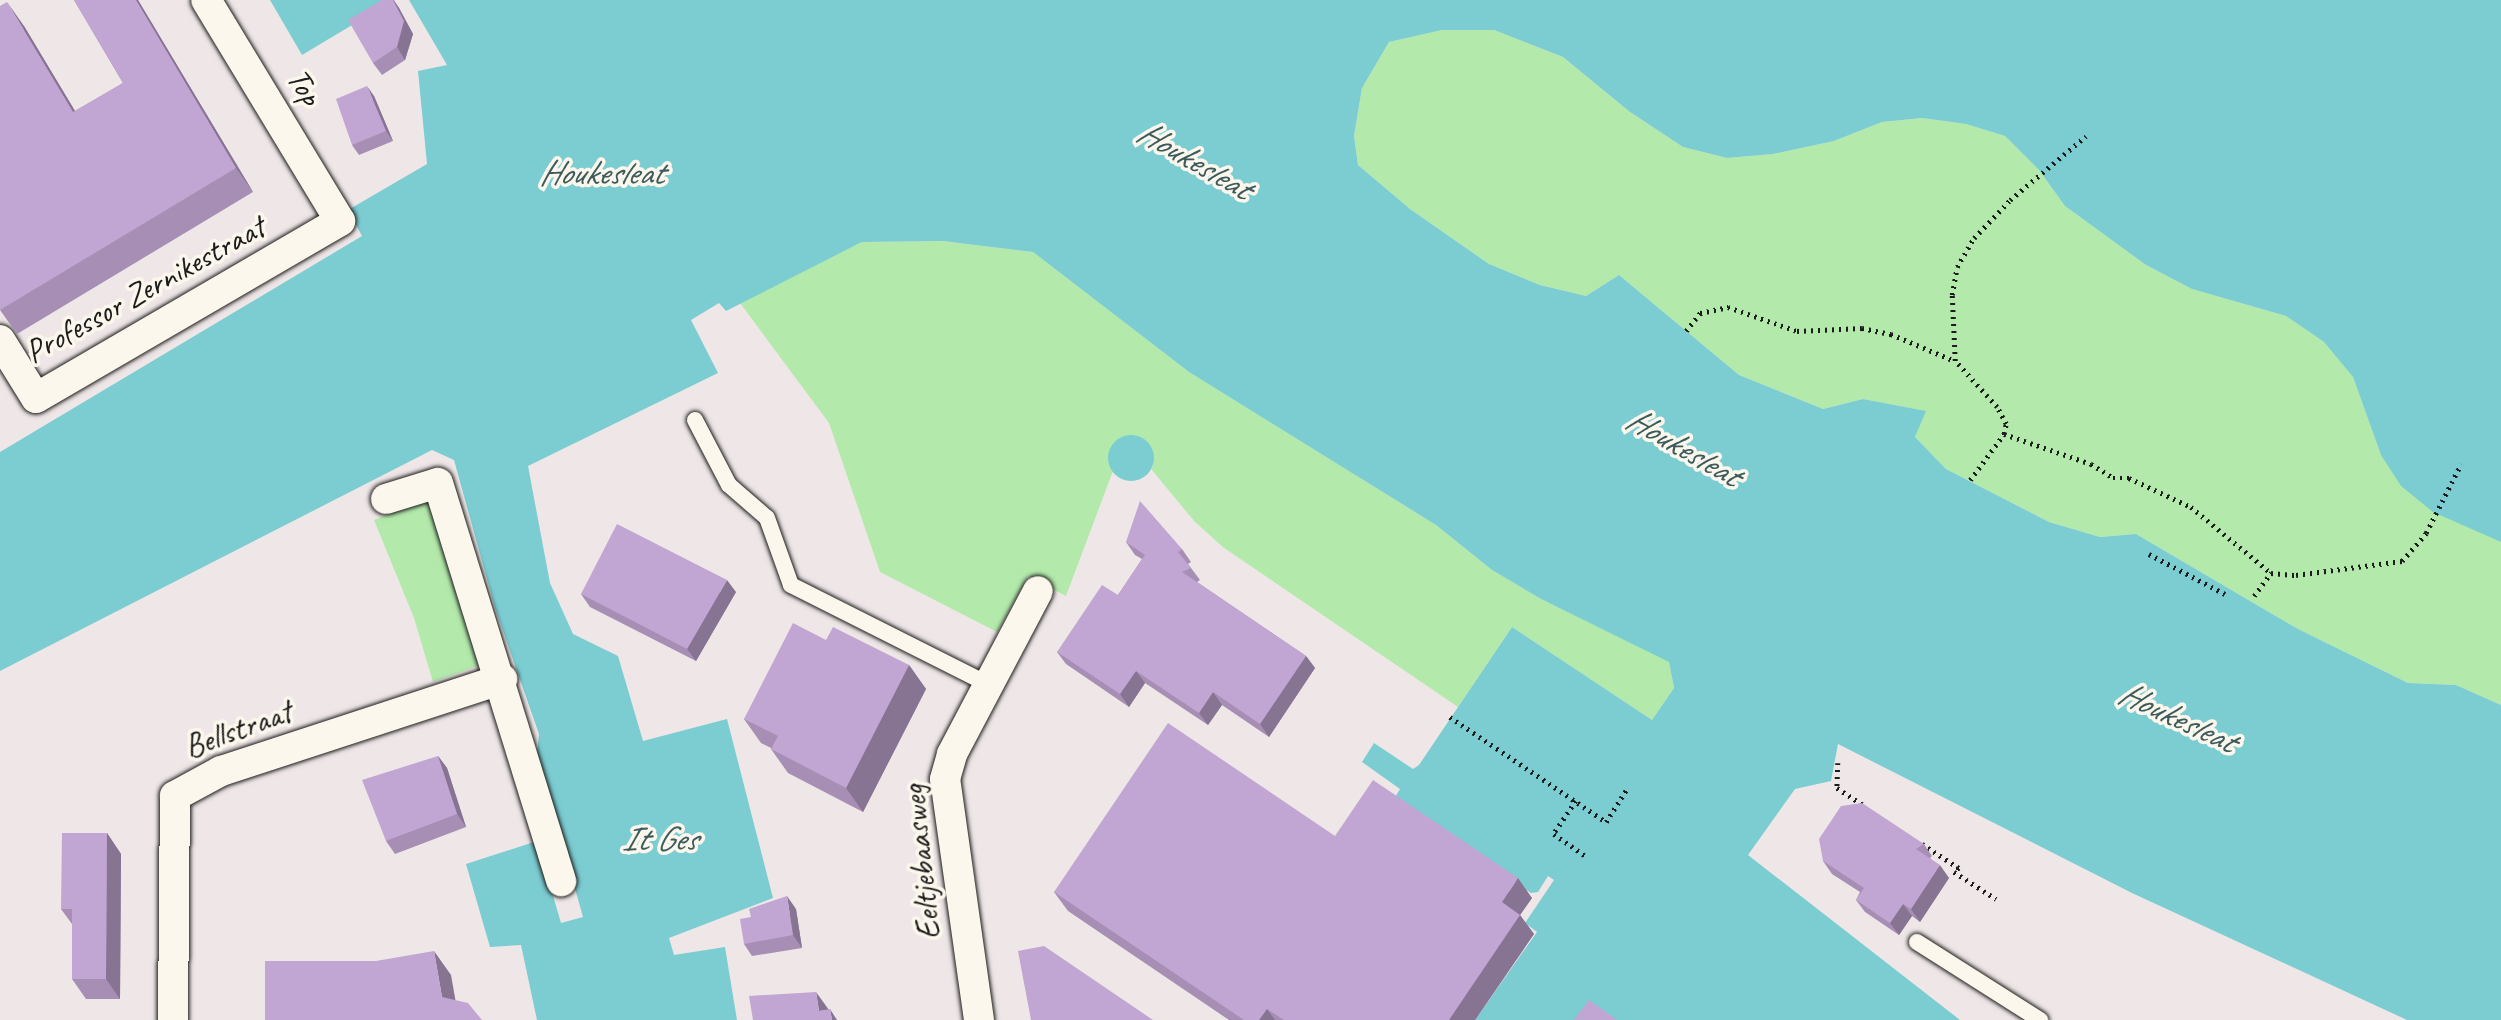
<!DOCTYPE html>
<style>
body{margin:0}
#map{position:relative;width:2501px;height:1020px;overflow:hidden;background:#efe7e7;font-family:Caveat,sans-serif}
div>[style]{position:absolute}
.green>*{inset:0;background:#b3eaac}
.water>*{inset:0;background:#7bcdd2}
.round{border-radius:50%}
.path>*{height:4.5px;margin-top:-2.25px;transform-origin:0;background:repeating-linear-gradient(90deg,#1c1c1c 0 2px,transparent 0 7px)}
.roads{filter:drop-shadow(0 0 2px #1c1c1c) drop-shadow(0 0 2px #1c1c1c)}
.service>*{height:16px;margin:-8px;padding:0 8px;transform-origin:8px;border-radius:8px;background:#fbf7ec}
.minor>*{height:30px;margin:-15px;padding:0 15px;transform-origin:15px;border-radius:15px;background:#fbf7ec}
.wall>*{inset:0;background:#a68eb5}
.shaded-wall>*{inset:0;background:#877493}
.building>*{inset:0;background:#c1a5d2}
span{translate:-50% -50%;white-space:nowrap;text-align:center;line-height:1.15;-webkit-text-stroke:7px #fbf7ec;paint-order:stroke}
.street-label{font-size:33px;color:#1c1c1c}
.water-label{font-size:35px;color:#3d5a5c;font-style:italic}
</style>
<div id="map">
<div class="green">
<div style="clip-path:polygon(1442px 30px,1494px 30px,1563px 57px,1630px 112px,1683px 147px,1727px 158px,1773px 154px,1834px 141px,1882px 122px,1922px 118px,1966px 124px,2005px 136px,2039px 170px,2065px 206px,2146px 265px,2192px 289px,2286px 316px,2324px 342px,2353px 377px,2381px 455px,2501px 542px,2501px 705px,2456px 685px,2408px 683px,2298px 629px,2136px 534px,2100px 537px,2049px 522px,1946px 469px,1915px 437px,1925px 411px,1863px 399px,1823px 409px,1739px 375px,1619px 275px,1586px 296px,1540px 285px,1489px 264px,1410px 209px,1358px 165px,1354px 136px,1362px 88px,1389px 42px)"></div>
<div style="clip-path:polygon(943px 241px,1033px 252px,1189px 372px,1436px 525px,1492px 570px,1541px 599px,1669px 661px,1674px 688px,1652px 720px,1512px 627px,1458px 707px,1224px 548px,1195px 522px,1151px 469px,1153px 466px,1119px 439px,1109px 453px,1113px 471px,1066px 596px,1028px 576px,997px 632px,880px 572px,829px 423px,740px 303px,862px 242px)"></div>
<div style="clip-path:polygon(433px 495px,483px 664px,433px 682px,414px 618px,374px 520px)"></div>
</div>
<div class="water">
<div style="clip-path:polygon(270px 0,394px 0,302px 55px)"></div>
<div style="clip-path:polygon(409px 0,2501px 0,2501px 542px,2433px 512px,2401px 486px,2381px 455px,2353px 377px,2324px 342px,2286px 316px,2192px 289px,2146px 265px,2065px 206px,2039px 170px,2005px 136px,1966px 124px,1922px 118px,1882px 122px,1834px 141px,1773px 154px,1727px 158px,1683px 147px,1630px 112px,1563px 57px,1494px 30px,1442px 30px,1389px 42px,1362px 88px,1354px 136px,1358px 165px,1410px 209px,1489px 264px,1540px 285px,1586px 296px,1619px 275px,1739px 375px,1823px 409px,1863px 399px,1926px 411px,1915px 437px,1946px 469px,2049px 522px,2100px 537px,2136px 534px,2298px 629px,2408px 683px,2456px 685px,2501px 705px,2501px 1020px,2407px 1020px,2132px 893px,1838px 744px,1831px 781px,1795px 789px,1748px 855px,1960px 1020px,1475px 1020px,1537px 932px,1525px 923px,1554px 880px,1548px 876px,1538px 892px,1531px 893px,1394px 799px,1400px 789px,1362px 762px,1374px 743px,1413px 769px,1419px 765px,1512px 627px,1652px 720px,1674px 688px,1669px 662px,1541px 599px,1492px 570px,1436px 525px,1189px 372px,1033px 252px,943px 241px,862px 242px,726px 311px,719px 303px,691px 320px,718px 373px,528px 466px,550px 583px,573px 634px,618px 656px,643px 741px,727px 719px,773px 898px,669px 938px,674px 955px,725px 947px,737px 1020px,537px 1020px,521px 945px,490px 947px,466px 864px,537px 841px,561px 923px,583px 917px,537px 754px,539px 734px,495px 608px,454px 460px,432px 450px,0 671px,0 452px,362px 236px,348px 210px,427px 164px,418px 71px,447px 65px)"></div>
<div class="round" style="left:1108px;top:435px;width:46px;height:46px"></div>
</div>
<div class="path">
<div style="left:1686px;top:331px;width:23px;rotate:-52deg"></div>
<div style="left:1700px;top:313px;width:29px;rotate:-12deg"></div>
<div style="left:1728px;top:307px;width:73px;rotate:19.2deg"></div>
<div style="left:1797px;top:331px;width:65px;rotate:-2.6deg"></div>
<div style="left:1862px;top:328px;width:30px;rotate:12deg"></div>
<div style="left:1891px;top:334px;width:69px;rotate:22.9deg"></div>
<div style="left:2004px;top:434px;width:92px;rotate:19deg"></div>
<div style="left:2091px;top:464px;width:26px;rotate:32deg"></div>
<div style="left:2113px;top:478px;width:16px"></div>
<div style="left:2129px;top:478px;width:68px;rotate:25.1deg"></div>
<div style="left:2191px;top:507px;width:104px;rotate:39.5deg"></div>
<div style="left:2271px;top:573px;width:25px;rotate:5deg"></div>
<div style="left:2296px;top:575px;width:107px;rotate:-7.5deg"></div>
<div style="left:2402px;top:561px;width:37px;rotate:-49deg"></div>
<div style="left:2426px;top:533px;width:77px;rotate:-63.1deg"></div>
<div style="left:1970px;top:480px;width:57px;rotate:-53.5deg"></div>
<div style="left:2004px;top:434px;width:10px;rotate:-79deg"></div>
<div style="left:2006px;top:424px;width:19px;rotate:-118deg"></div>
<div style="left:1997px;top:407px;width:62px;rotate:-132.4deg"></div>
<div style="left:1955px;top:361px;width:66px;rotate:-92.6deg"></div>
<div style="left:1952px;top:295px;width:28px;rotate:-80deg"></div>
<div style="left:1957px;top:267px;width:34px;rotate:-60deg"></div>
<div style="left:1974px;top:238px;width:52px;rotate:-46.5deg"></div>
<div style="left:2010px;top:200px;width:99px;rotate:-40.1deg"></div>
<div style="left:2149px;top:554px;width:86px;rotate:27.8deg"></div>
<div style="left:2254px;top:596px;width:29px;rotate:-54deg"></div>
<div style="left:1450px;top:717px;width:188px;rotate:33.9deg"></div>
<div style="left:1606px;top:822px;width:41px;rotate:-57.8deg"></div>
<div style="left:1838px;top:763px;width:25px;rotate:92deg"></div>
<div style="left:1837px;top:788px;width:33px;rotate:33deg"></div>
<div style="left:1576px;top:801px;width:40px;rotate:124deg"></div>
<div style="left:1554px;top:834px;width:39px;rotate:35deg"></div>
<div style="left:1922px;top:844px;width:44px;rotate:33deg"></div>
<div style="left:1959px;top:868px;width:6px;rotate:141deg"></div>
<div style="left:1954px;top:872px;width:50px;rotate:32.7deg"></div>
</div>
<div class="roads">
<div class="service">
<div style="left:695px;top:420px;width:73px;rotate:62.4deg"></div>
<div style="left:729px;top:485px;width:50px;rotate:41deg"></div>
<div style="left:767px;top:518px;width:71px;rotate:70.3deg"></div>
<div style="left:791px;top:585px;width:223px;rotate:26.7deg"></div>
<div style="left:1917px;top:942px;width:146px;rotate:32.4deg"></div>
</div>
<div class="minor">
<div style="left:0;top:340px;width:68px;rotate:58.2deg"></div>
<div style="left:36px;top:398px;width:352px;rotate:-30.2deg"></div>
<div style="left:340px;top:221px;width:258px;rotate:-121.2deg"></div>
<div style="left:386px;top:499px;width:54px;rotate:-17.1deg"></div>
<div style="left:438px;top:483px;width:417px;rotate:72.8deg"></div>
<div style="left:173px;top:1020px;width:224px;rotate:-89.5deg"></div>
<div style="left:175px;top:796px;width:52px;rotate:-28.5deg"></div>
<div style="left:221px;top:771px;width:296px;rotate:-18.1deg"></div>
<div style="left:979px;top:1020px;width:243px;rotate:-98deg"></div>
<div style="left:945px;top:779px;width:26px;rotate:-74deg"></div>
<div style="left:952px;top:754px;width:184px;rotate:-62.2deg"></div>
</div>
</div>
<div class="wall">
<div style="clip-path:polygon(74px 0,138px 0,253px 192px,17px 334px,0 310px,24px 26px,75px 111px,123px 83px)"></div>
<div style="clip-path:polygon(382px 0,394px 0,399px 8px,413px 34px,405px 60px,382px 75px,373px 63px)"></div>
<div style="clip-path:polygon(374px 96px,393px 141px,359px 155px,352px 145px)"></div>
<div style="clip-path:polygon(1126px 542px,1182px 549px,1191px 562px,1188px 564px,1200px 580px,1197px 582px,1306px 656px,1315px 668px,1269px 737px,1222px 705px,1208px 725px,1145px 683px,1129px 707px,1066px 664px,1057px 652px,1118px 595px,1142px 559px,1135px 555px)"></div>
<div style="clip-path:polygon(736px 592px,696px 661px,590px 607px,581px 594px)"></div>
<div style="clip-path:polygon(826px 640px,909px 665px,926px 689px,863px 812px,788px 773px,771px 749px,771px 748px,761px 743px,744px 719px)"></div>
<div style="clip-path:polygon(438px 756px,447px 768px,466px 827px,395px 854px,386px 841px)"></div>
<div style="clip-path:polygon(107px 833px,121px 854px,120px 999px,86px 999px,72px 979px,72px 924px,61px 909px)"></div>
<div style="clip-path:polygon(1335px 836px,1532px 898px,1520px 915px,1534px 934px,1475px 1020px,1229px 1020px,1068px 911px,1054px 892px)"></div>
<div style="clip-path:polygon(1924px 844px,1932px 856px,1930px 858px,1949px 878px,1920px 922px,1912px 916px,1899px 935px,1865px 912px,1856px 900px,1860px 892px,1832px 874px,1823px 861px)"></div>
<div style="clip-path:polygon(796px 909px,802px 948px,752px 956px,744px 944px)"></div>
</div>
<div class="shaded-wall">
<div style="clip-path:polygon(136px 0,138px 0,253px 192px,236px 168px)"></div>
<div style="clip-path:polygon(393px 0,399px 8px,413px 34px,405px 60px,397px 47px)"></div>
<div style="clip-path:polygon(7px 2px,24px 26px,90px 136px,73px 112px)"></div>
<div style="clip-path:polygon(367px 86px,374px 96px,393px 141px,386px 131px)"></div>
<div style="clip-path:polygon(727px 580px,736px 592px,696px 661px,687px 649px)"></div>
<div style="clip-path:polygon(1306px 656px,1315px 668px,1269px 737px,1260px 724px)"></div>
<div style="clip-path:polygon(909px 665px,926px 689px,863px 812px,846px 788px)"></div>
<div style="clip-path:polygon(1136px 671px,1145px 683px,1129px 707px,1120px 694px)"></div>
<div style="clip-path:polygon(1213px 692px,1222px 705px,1208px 725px,1199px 713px)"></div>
<div style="clip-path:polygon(438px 756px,447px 768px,466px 827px,457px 814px)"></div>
<div style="clip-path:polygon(107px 833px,121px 854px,120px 999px,106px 979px)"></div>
<div style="clip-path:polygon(1940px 865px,1949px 878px,1920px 922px,1911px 909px)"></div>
<div style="clip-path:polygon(1518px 878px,1532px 898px,1520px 915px,1534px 934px,1475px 1020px,1449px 1020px,1502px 902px)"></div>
<div style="clip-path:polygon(787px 896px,796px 909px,802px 948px,793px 935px)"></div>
<div style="clip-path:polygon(1903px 904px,1912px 916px,1899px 935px,1890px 923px)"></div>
<div style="clip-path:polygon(434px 951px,451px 975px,459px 1020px,442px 997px)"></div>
<div style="clip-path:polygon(816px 992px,829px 1010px,819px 1011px)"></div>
<div style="clip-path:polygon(830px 1009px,837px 1020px,832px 1020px)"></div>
<div style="clip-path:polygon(1267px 1009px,1275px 1020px,1259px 1020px)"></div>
</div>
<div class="building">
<div style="clip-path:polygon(74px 0,136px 0,236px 168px,0 310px,0 6px,7px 2px,73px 112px,123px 83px)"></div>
<div style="clip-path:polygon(382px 0,393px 0,404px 21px,397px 47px,373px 63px,348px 20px)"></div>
<div style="clip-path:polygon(367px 86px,386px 131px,352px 145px,336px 99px)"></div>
<div style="clip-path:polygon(1140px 501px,1182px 549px,1178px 552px,1191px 568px,1182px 572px,1306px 656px,1260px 724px,1213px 692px,1199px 713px,1136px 671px,1120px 694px,1057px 652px,1102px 585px,1118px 595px,1145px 555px,1126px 542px)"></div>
<div style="clip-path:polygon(617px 524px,727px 580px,687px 649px,581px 594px)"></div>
<div style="clip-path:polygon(793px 623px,826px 640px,833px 627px,909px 665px,846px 788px,771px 749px,778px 736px,744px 719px)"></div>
<div style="clip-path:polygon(1168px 723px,1335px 836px,1373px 780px,1518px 878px,1502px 902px,1520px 915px,1449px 1020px,1284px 1020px,1267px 1009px,1259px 1020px,1244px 1020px,1054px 892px)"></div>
<div style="clip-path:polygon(438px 756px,457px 814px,386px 841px,362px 780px)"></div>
<div style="clip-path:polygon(1862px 803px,1924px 844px,1916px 849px,1940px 865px,1911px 909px,1903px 904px,1890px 923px,1856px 900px,1864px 888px,1823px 861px,1819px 839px,1841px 806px)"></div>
<div style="clip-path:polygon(62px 833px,107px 833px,106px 979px,72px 979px,72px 909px,61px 909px)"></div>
<div style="clip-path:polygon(787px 896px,793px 935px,744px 944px,740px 919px,751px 917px,749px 909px)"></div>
<div style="clip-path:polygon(1044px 946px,1153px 1020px,1031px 1020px,1018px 951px)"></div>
<div style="clip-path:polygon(434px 951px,442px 997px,468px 1003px,482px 1020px,265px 1020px,265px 961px,376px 961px)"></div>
<div style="clip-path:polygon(816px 992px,819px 1011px,830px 1009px,832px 1020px,753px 1020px,749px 996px)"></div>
<div style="clip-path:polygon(1589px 1000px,1617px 1020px,1574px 1020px)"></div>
</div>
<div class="street-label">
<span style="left:304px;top:87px;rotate:58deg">Top</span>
<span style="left:145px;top:290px;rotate:-29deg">Professor Zernikestraat</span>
<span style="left:238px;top:730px;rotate:-20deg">Bellstraat</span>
<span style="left:922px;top:862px;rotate:-96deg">Eeltjebaasweg</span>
</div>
<div class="water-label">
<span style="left:1194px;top:160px;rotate:30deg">Houkesleat</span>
<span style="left:601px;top:173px">Houkesleat</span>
<span style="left:1683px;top:447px;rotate:30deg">Houkesleat</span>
<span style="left:2177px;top:717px;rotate:25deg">Houkesleat</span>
<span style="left:659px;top:839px">It Ges</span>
</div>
</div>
